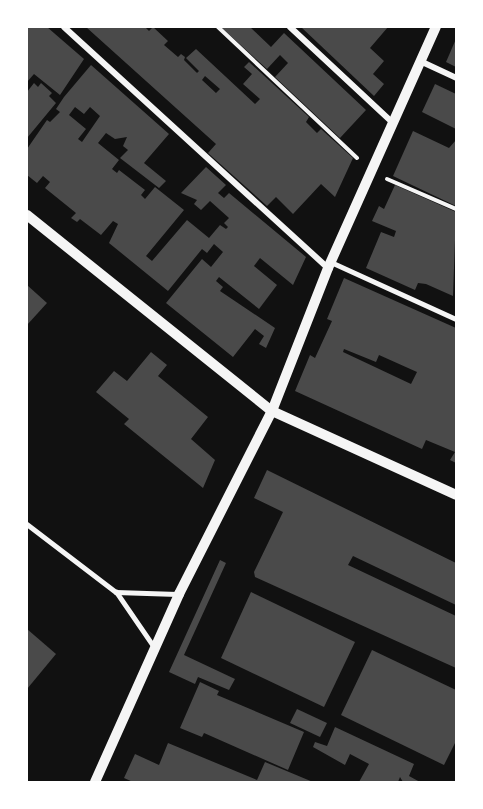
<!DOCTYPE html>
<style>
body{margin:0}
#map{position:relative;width:483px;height:809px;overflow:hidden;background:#111;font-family:Raleway,sans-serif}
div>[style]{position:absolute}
.building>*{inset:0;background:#4a4a4a}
.path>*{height:4px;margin:-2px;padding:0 2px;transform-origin:2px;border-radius:2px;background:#f5f5f5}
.service>*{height:4.5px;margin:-2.25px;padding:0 2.25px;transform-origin:2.25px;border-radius:2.25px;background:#f5f5f5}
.minor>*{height:6px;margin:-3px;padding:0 3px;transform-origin:3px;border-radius:3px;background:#f5f5f5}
.tertiary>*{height:10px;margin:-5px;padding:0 5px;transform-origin:5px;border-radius:5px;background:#f5f5f5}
span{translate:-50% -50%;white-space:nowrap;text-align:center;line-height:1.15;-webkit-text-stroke:4.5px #fff;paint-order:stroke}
.frame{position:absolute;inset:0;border:28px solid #fff;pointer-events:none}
</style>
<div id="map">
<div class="building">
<div style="clip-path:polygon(27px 27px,47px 27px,84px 59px,60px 95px,34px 74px,27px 82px)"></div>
<div style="clip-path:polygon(evenodd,86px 27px,145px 27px,149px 31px,153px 27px,168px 41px,164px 45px,178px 57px,181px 54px,185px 57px,184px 60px,197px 73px,199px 71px,186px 58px,196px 49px,255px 104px,260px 99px,243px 84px,252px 74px,244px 67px,249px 62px,309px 117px,306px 122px,317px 133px,321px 129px,353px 158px,335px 197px,321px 184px,293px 214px,276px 197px,267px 206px,208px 153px,216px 144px,86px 27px,205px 76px,220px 89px,216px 93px,202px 80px,205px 76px)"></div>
<div style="clip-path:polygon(221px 27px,250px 27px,271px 47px,284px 33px,366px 110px,340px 138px,275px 77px,288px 63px,280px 55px,267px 69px)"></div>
<div style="clip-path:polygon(301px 27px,388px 27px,370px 48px,384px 61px,373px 74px,384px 84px,374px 96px)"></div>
<div style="clip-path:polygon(456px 39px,456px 67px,446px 62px)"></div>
<div style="clip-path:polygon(evenodd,91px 65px,169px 134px,144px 163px,166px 181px,159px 188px,120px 158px,128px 150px,123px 146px,127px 137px,115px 139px,106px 133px,98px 143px,119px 160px,112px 169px,117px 173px,119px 170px,145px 190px,141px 195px,145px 199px,155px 187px,184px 210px,146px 256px,152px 261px,187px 220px,209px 238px,220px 225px,226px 229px,228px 227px,224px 223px,229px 218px,210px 201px,201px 210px,194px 204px,197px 200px,181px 193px,206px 167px,226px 185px,218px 193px,224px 198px,229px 193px,306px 257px,293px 285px,260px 258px,254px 266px,277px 285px,259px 309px,219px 277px,216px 281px,223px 287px,220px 291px,275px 328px,266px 348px,259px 344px,264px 336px,255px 329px,233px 357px,166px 303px,202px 259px,211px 267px,223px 252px,214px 244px,207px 253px,202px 249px,168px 291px,109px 243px,118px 224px,113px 221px,101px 235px,80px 219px,77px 222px,71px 218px,76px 213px,45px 188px,50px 182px,43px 176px,37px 183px,27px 175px,27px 149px,47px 120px,50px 122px,60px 112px,56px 109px,64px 97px,91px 65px,75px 107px,84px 114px,90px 107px,100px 116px,82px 142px,78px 139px,86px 129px,69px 115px,75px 107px)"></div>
<div style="clip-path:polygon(34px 83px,38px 87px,41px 83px,52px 93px,49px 96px,56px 103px,27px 138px,27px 92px)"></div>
<div style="clip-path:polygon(435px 84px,456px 94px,456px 129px,422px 112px)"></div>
<div style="clip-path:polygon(413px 131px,449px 148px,456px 140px,456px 206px,393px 176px)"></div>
<div style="clip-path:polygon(395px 185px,456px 212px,453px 296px,426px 284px,418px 283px,415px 290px,366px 268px,381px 232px,394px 237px,396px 231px,372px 221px,379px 206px,384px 209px)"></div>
<div style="clip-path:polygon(evenodd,344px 278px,456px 328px,456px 463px,450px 460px,455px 452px,426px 440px,422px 449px,295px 391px,310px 355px,315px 358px,332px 321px,327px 319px,344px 278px,344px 349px,376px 362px,379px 355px,417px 372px,411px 384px,343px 352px,344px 349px)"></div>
<div style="clip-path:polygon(27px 285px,47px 303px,27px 325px)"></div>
<div style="clip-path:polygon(151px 352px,167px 365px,158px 376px,208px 417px,191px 439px,215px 460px,203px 488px,124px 424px,129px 419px,96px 392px,114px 371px,127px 381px)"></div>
<div style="clip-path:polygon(267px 470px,456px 563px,456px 605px,353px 556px,348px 565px,456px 616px,456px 668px,255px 577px,254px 572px,283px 512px,254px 498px)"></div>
<div style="clip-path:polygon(220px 560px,226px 563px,184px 655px,235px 679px,229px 690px,198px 677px,195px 684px,169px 672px)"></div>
<div style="clip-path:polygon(251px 592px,355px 642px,324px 707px,221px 658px)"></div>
<div style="clip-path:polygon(27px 629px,56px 654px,27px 689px)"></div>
<div style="clip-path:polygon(372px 650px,456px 690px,456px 741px,444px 765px,341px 715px)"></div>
<div style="clip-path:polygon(200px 682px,219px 691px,217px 695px,304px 732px,288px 770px,204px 733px,202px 737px,180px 728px)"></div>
<div style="clip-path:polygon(297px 709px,327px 723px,320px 737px,290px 723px)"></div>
<div style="clip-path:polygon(335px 727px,414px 764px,409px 776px,420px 782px,403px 782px,400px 777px,398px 782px,359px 782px,369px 764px,350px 754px,345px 765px,313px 747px,315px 742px,327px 746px)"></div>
<div style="clip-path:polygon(168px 743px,257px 780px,265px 762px,313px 782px,133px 782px,124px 778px,135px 754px,159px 765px)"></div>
</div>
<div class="path">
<div style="left:218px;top:27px;width:191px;rotate:43.3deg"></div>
<div style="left:387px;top:179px;width:75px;rotate:23.5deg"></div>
</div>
<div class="service">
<div style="left:331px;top:262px;width:137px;rotate:24.5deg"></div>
<div style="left:27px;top:524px;width:112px;rotate:37.4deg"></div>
<div style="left:153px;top:646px;width:65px;rotate:-124.4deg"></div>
<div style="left:116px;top:592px;width:61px;rotate:1.9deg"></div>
</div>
<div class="minor">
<div style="left:64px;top:27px;width:357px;rotate:42.4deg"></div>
<div style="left:290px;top:27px;width:141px;rotate:43deg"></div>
<div style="left:420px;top:61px;width:40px;rotate:25deg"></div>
</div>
<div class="tertiary">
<div style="left:27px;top:215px;width:314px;rotate:38.7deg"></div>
<div style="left:272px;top:411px;width:202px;rotate:24.5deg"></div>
<div style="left:95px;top:782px;width:206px;rotate:-65.9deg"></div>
<div style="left:179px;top:594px;width:205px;rotate:-63.1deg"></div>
<div style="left:272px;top:411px;width:154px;rotate:-68.6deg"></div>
<div style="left:328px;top:268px;width:264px;rotate:-65.9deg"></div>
</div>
<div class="frame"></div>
</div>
